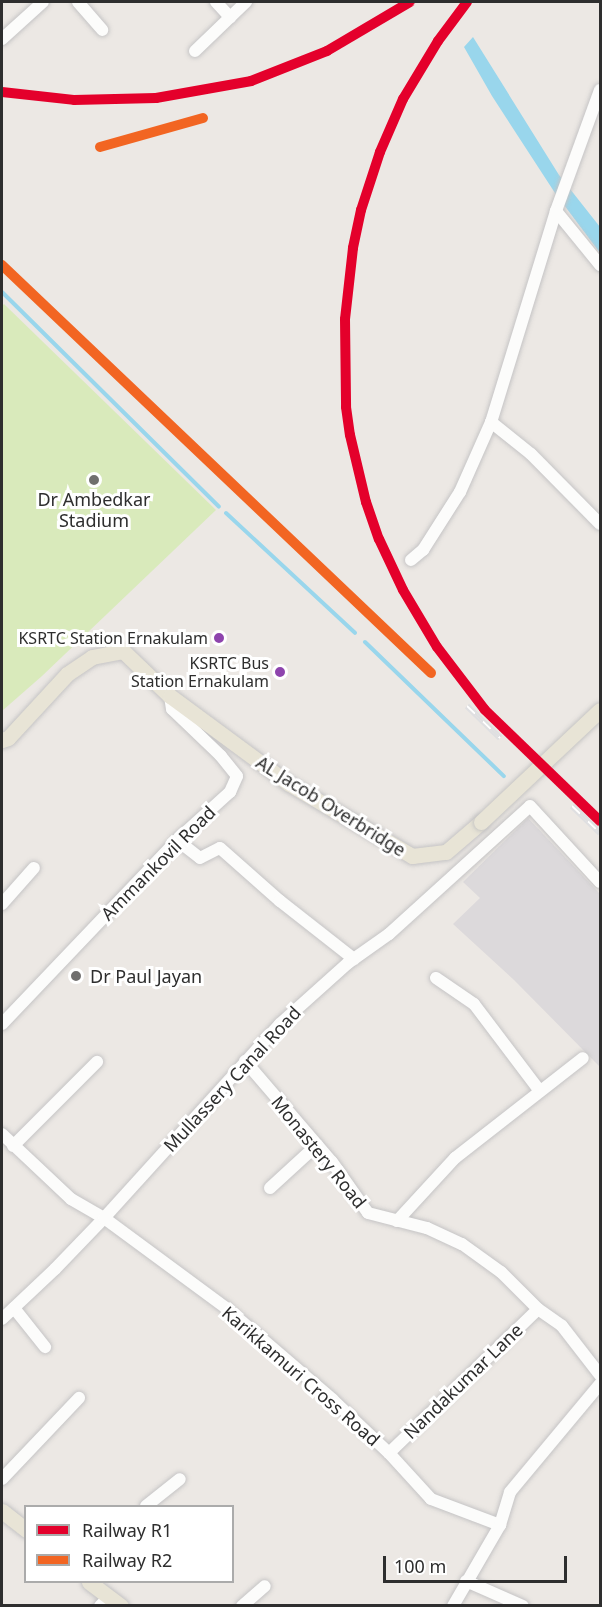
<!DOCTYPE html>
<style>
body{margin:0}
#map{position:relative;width:602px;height:1607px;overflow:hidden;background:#ece8e4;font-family:"Noto Sans",sans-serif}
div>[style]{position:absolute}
.industrial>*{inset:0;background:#dcd9db}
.pitch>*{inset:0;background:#d9eabb}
.water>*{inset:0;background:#99d6ec}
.stream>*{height:4px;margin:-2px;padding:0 2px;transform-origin:2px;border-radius:2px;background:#99d6ec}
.roads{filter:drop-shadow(0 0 2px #c5c4c5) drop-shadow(0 0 2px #c5c4c5)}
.minor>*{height:12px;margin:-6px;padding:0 6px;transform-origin:6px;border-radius:6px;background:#fcfcfb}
.major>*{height:15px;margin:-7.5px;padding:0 7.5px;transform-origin:7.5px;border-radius:7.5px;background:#e8e4d6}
.rail>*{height:6px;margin-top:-3px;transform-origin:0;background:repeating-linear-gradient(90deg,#fff 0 11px,#dfdfe1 0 22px);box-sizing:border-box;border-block:2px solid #dfdfe1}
.bridges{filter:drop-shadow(0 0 2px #c6c5c4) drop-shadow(0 0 2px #c6c5c4)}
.major-bridge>*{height:15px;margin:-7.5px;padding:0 7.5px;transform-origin:7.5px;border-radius:7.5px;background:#e8e4d6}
.rail-1>*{height:10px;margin:-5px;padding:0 5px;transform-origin:5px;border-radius:5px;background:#e4002b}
.rail-2>*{height:10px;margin:-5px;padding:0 5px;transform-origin:5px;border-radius:5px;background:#f26522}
.dots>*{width:16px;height:16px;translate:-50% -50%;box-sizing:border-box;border:3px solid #fff;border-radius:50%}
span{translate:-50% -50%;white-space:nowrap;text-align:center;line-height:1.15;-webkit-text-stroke:6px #fff;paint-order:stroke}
.bus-label{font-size:16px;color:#2e2e2e}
.right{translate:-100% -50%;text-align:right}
.poi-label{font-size:18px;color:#2e2e2e}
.left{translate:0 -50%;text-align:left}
.street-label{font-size:18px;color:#2e2e2e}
.frame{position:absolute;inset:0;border:3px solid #2e2e2e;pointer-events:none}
.legend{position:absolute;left:24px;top:1505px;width:210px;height:78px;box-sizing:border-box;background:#fff;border:2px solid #ababab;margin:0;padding:8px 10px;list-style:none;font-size:18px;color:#2e2e2e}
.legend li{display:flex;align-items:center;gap:12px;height:30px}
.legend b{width:30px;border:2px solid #ababab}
.scale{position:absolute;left:383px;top:1556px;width:184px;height:27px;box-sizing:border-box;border:3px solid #2e2e2e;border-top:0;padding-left:8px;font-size:18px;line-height:21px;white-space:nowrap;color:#2e2e2e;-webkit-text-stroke:4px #fff;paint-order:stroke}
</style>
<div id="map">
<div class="industrial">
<div style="clip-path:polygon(528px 818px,600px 894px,600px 1067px,514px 980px,453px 924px,480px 898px,463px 882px)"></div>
</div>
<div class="pitch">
<div style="clip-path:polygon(4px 304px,216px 510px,42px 676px,2px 711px,2px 306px)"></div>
</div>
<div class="water">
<div style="clip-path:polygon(473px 37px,559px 175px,600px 227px,600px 253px,555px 193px,492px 96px,464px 47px)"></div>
</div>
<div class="stream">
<div style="left:2px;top:292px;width:305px;rotate:44.7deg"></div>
<div style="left:226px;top:513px;width:176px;rotate:42.9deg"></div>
<div style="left:365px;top:642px;width:193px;rotate:44deg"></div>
</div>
<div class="roads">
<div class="minor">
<div style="left:78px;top:2px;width:37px;rotate:49deg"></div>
<div style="left:216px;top:2px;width:21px;rotate:47deg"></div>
<div style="left:2px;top:39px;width:55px;rotate:-42.1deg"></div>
<div style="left:195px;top:51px;width:71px;rotate:-43.9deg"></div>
<div style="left:600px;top:90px;width:129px;rotate:110deg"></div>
<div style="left:556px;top:211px;width:221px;rotate:107.1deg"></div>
<div style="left:491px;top:422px;width:51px;rotate:38.7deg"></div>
<div style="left:531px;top:454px;width:98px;rotate:45.4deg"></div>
<div style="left:556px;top:211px;width:70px;rotate:50.8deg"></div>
<div style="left:411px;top:560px;width:16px;rotate:-40deg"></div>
<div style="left:423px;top:550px;width:69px;rotate:-57.5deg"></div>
<div style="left:460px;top:492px;width:77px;rotate:-66.1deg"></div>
<div style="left:177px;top:840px;width:29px;rotate:38deg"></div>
<div style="left:200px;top:858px;width:22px;rotate:-27deg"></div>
<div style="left:220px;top:848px;width:80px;rotate:41.5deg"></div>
<div style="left:280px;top:901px;width:94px;rotate:38.1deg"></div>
<div style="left:2px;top:904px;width:48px;rotate:-48.4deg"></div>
<div style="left:436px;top:978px;width:46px;rotate:34.4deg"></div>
<div style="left:474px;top:1004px;width:108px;rotate:52.9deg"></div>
<div style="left:2px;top:1024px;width:254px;rotate:-46.4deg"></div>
<div style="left:177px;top:840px;width:72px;rotate:-42.2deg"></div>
<div style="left:230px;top:792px;width:17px;rotate:-66deg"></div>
<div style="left:237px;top:776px;width:26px;rotate:-129deg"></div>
<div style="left:221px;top:756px;width:68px;rotate:-136.2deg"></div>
<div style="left:172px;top:709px;width:13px;rotate:-99deg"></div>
<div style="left:245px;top:1061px;width:133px;rotate:49.3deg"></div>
<div style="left:332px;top:1162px;width:62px;rotate:54.8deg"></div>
<div style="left:368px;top:1213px;width:61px;rotate:14.3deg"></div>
<div style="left:427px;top:1228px;width:38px;rotate:25deg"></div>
<div style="left:462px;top:1244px;width:48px;rotate:35.7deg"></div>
<div style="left:501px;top:1272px;width:52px;rotate:45deg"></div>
<div style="left:538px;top:1309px;width:29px;rotate:35deg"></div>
<div style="left:562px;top:1326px;width:62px;rotate:52.2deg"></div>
<div style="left:2px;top:1134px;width:95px;rotate:43.3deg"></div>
<div style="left:71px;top:1199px;width:38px;rotate:30deg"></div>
<div style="left:104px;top:1218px;width:152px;rotate:36.4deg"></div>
<div style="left:226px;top:1308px;width:140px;rotate:40.6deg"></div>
<div style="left:332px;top:1399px;width:79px;rotate:43.5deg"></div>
<div style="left:389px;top:1453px;width:62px;rotate:47.6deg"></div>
<div style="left:431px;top:1499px;width:74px;rotate:20.6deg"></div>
<div style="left:13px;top:1146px;width:119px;rotate:-45deg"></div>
<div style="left:270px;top:1188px;width:64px;rotate:-42.5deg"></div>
<div style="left:397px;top:1221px;width:86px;rotate:-47.4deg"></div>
<div style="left:455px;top:1158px;width:162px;rotate:-38deg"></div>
<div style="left:14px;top:1308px;width:50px;rotate:51.5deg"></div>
<div style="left:2px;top:1319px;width:73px;rotate:-43.3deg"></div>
<div style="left:55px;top:1269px;width:71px;rotate:-46.1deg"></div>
<div style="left:104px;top:1218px;width:262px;rotate:-47.8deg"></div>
<div style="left:280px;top:1024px;width:91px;rotate:-41.9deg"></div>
<div style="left:348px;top:963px;width:50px;rotate:-35.3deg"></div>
<div style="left:389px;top:934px;width:190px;rotate:-42.2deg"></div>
<div style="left:530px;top:806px;width:103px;rotate:47.4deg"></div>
<div style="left:389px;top:1453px;width:207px;rotate:-44deg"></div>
<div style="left:2px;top:1479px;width:112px;rotate:-46.5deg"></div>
<div style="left:146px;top:1506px;width:43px;rotate:-38.5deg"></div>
<div style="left:466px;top:1581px;width:62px;rotate:23.7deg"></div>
<div style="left:100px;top:1606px;width:13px;rotate:-45deg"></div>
<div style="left:242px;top:1606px;width:30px;rotate:-41deg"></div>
<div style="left:453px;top:1606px;width:94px;rotate:-59.9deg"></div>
<div style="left:500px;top:1525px;width:34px;rotate:-73deg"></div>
<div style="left:510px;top:1492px;width:141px;rotate:-50.2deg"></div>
</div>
<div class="major">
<div style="left:2px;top:740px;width:6px;rotate:-18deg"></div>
<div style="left:8px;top:738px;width:87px;rotate:-47.3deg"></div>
<div style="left:67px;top:674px;width:30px;rotate:-34deg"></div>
<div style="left:92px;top:657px;width:32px;rotate:-11deg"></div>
<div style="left:123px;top:651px;width:65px;rotate:43.8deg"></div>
<div style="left:170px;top:696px;width:147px;rotate:36.4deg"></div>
<div style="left:288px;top:783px;width:144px;rotate:30.5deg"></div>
<div style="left:412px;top:856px;width:34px;rotate:-7deg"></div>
<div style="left:446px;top:852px;width:46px;rotate:-40.6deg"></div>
<div style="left:2px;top:1511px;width:31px;rotate:38deg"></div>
<div style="left:89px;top:1582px;width:40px;rotate:37deg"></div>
</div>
</div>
<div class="rail">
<div style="left:467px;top:2px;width:49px;rotate:126.6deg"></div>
<div style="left:438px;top:41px;width:68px;rotate:121.1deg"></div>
<div style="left:403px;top:99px;width:58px;rotate:113.5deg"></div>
<div style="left:380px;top:152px;width:61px;rotate:108.1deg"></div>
<div style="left:361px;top:210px;width:39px;rotate:102deg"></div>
<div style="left:353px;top:248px;width:71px;rotate:96.4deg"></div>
<div style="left:345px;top:319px;width:88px;rotate:89.3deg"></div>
<div style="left:346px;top:407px;width:97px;rotate:78.1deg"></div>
<div style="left:366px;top:502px;width:39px;rotate:71deg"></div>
<div style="left:379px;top:539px;width:87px;rotate:63.4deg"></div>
<div style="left:418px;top:617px;width:58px;rotate:57.7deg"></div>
<div style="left:449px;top:666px;width:57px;rotate:50.7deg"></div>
<div style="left:485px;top:710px;width:143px;rotate:43.9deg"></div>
<div style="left:2px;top:92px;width:72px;rotate:6.3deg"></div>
<div style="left:74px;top:100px;width:82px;rotate:-1.4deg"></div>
<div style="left:156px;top:98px;width:97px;rotate:-10.1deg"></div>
<div style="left:251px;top:81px;width:82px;rotate:-21.5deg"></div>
<div style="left:327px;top:51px;width:96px;rotate:-30.6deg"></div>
<div style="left:467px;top:706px;width:46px;rotate:44.1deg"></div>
<div style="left:572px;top:806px;width:39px;rotate:44deg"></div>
</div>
<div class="bridges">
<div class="major-bridge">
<div style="left:481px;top:822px;width:163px;rotate:-43.3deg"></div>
</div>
</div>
<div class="rail-1">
<div style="left:467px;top:2px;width:49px;rotate:126.6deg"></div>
<div style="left:438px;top:41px;width:68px;rotate:121.1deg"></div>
<div style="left:403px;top:99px;width:58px;rotate:113.5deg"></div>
<div style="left:380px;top:152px;width:61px;rotate:108.1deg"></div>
<div style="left:361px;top:210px;width:39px;rotate:102deg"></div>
<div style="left:353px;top:248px;width:71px;rotate:96.4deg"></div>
<div style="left:345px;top:319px;width:88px;rotate:89.3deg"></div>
<div style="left:346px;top:407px;width:28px;rotate:82deg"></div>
<div style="left:350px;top:435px;width:69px;rotate:76.6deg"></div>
<div style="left:366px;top:502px;width:39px;rotate:71deg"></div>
<div style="left:379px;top:539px;width:56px;rotate:64.8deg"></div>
<div style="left:403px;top:590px;width:66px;rotate:59.2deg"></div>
<div style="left:437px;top:647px;width:79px;rotate:52.7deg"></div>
<div style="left:485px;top:710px;width:160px;rotate:44deg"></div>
<div style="left:2px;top:92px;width:72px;rotate:6.3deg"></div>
<div style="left:74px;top:100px;width:82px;rotate:-1.4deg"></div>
<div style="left:156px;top:98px;width:97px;rotate:-10.1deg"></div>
<div style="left:251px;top:81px;width:82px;rotate:-21.5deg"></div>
<div style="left:327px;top:51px;width:96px;rotate:-30.6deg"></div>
</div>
<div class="rail-2">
<div style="left:100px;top:147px;width:107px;rotate:-15.7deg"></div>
<div style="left:2px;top:265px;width:592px;rotate:43.56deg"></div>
</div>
<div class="dots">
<div style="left:94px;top:480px;background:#706f6e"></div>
<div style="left:219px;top:638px;background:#8e44ad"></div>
<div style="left:280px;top:672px;background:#8e44ad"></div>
<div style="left:76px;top:976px;background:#706f6e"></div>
</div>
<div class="bus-label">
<span class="right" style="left:208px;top:638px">KSRTC Station Ernakulam</span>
<span class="right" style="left:269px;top:672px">KSRTC Bus<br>Station Ernakulam</span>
</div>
<div class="poi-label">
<span style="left:94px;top:510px">Dr Ambedkar<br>Stadium</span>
<span class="left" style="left:90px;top:976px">Dr Paul Jayan</span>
</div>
<div class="street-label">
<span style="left:331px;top:806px;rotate:32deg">AL Jacob Overbridge</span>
<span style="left:158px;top:863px;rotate:-45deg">Ammankovil Road</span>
<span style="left:232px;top:1079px;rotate:-47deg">Mullassery Canal Road</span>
<span style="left:319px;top:1152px;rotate:51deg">Monastery Road</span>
<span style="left:301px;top:1376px;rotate:41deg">Karikkamuri Cross Road</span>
<span style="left:463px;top:1381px;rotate:-44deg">Nandakumar Lane</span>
</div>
<div class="frame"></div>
<ul class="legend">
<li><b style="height:8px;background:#e4002b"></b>Railway R1</li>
<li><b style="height:8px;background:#f26522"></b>Railway R2</li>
</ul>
<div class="scale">100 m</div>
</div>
